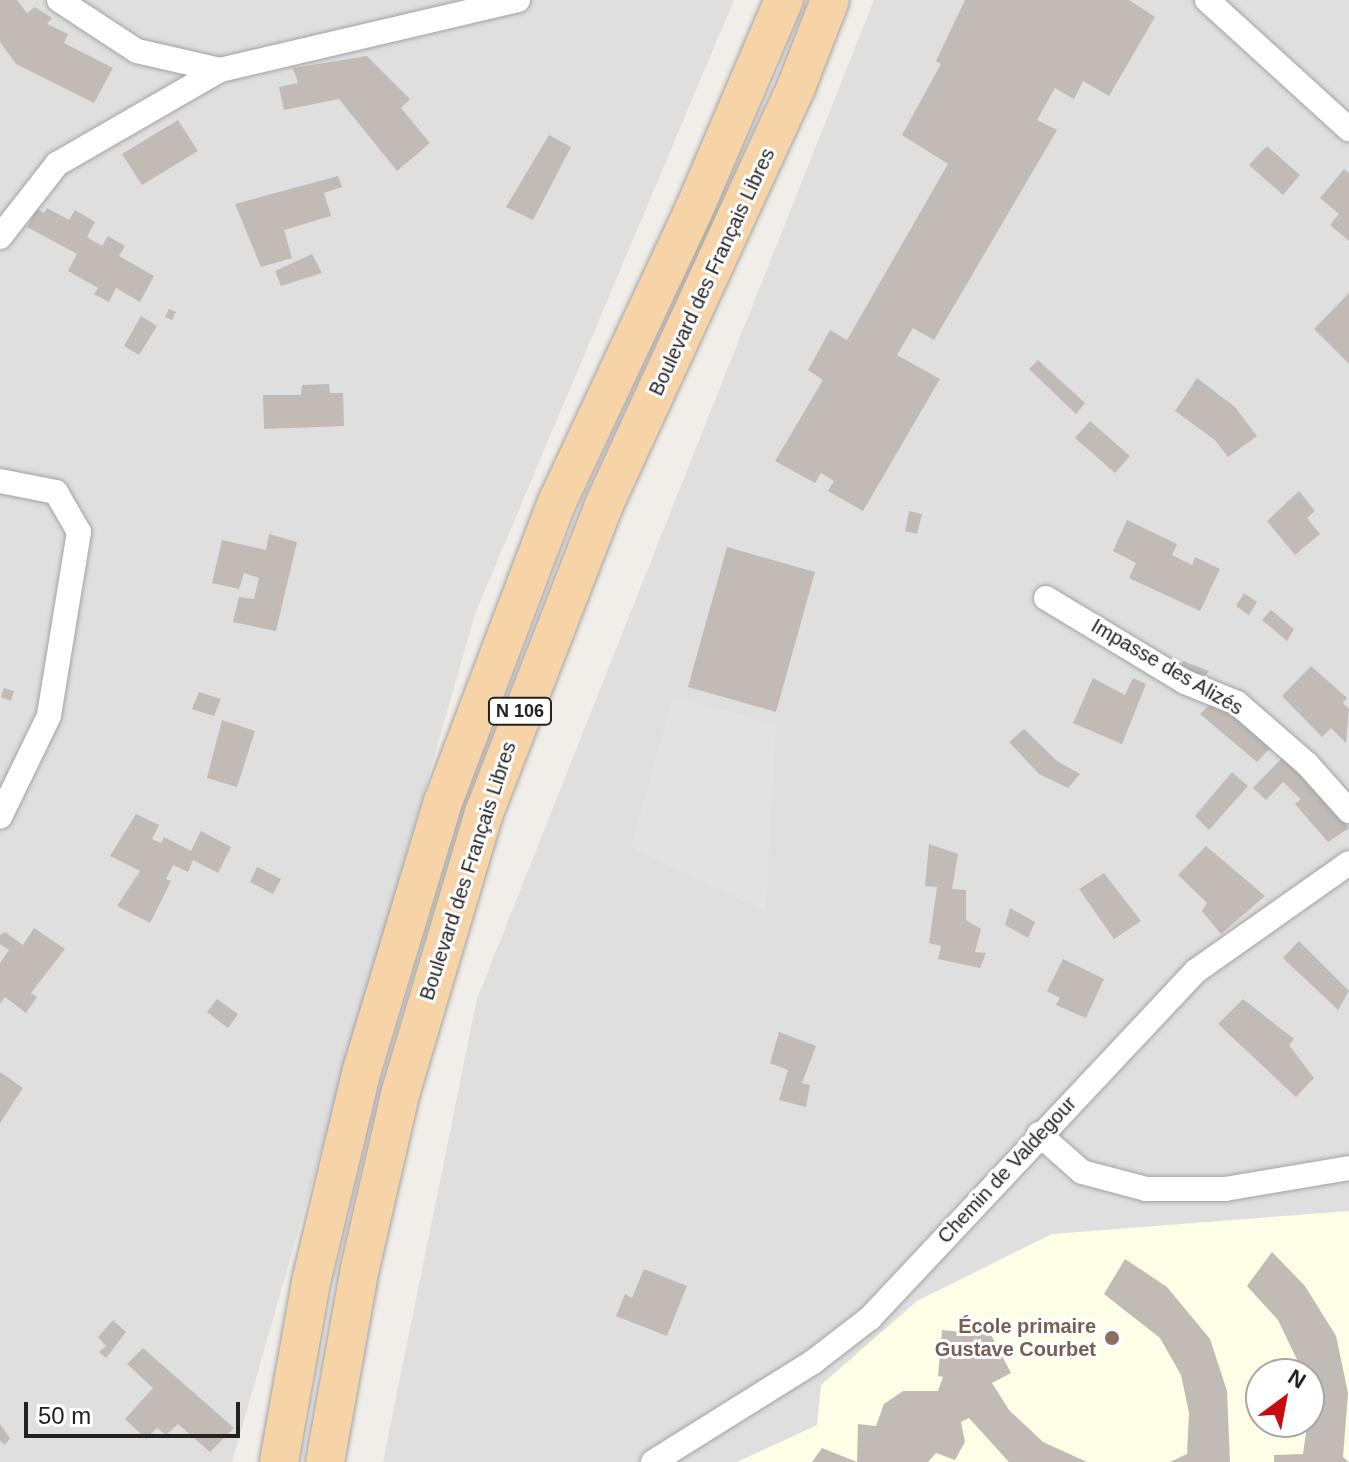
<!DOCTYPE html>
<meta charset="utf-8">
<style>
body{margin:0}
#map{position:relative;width:1349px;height:1462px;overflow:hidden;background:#f1eee9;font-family:Helvetica,sans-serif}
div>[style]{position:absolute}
.residential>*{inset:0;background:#e0dfdf}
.education>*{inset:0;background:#fefde6}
.parking>*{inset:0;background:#e2e2e2}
.building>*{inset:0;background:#c2bab5}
.roads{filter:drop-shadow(0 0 2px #a3a3a3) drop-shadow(0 0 2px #a3a3a3)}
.street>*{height:24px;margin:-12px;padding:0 12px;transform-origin:12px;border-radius:12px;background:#fff}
.primary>*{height:38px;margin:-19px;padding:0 19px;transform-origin:19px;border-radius:19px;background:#f7d3a8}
.dots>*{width:22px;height:22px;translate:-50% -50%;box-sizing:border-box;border:4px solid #fff;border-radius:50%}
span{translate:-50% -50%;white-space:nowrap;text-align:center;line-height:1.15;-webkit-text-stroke:6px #fff;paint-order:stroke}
.shield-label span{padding:2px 6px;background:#fff;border:2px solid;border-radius:6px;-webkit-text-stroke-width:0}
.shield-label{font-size:18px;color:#222;font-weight:700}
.street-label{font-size:20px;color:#222}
.education-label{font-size:20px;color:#785e54;font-weight:700}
.right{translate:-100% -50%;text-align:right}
.north{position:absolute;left:1245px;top:1358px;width:80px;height:80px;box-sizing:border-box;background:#fff;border:2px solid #a7a7a7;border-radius:50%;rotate:32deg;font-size:22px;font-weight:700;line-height:32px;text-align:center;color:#222}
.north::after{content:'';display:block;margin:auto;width:28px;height:36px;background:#c80b0f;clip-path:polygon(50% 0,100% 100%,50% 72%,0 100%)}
.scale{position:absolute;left:24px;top:1402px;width:216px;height:36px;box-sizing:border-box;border:4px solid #222;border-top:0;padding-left:10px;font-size:24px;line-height:28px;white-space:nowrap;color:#222;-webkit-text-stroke:6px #fff;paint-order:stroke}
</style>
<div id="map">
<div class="residential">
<div style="clip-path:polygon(0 0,734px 0,475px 614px,232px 1462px,0 1462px)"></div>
<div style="clip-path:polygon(evenodd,874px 0,1349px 0,1349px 1462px,383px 1462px,477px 999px,874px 0,1261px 1374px,1309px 1374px,1309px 1422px,1261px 1422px,1261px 1374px)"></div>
</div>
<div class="education">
<div style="clip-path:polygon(evenodd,1349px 1211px,1349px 1462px,737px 1462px,817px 1425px,821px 1385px,917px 1301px,1052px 1234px,1349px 1211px,1261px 1374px,1309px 1374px,1309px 1422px,1261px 1422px,1261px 1374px)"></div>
</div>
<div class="parking">
<div style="clip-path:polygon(673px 696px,776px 725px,766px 912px,631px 847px)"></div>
</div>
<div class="building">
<div style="clip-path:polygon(0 0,17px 0,27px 13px,35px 7px,52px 18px,47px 24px,68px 34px,64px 43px,113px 68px,94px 103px,16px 64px,0 42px)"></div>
<div style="clip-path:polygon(965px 0,1129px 0,1155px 17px,1109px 96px,1083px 81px,1074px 99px,1055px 88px,1037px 120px,1057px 130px,934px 340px,913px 328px,897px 355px,940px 379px,863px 511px,828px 491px,834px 481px,821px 473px,815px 483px,775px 461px,823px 380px,808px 370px,830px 330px,847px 340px,948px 164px,902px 135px,941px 64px,936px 61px)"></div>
<div style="clip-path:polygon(367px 56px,410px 99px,401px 108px,430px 143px,397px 171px,339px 99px,284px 110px,279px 87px,298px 83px,293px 68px)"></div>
<div style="clip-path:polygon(178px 120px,198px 151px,142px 185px,122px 154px)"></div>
<div style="clip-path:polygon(549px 135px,571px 147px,533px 220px,506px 207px)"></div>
<div style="clip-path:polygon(1267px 146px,1300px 175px,1283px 195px,1249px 165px)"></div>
<div style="clip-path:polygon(1344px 169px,1349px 173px,1349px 241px,1330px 225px,1339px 214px,1320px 198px)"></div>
<div style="clip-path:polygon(338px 176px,342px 187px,324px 193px,331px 216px,284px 230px,292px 258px,261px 267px,235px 204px)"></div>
<div style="clip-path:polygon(47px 208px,69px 220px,75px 210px,95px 222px,87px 237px,102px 246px,108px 236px,125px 246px,119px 256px,154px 276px,140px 302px,116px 288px,109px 302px,94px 294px,98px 288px,68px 271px,77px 254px,27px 227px,37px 209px,44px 213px)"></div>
<div style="clip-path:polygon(312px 254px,322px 273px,281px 286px,275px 271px)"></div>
<div style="clip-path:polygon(1349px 293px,1349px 364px,1314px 329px)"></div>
<div style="clip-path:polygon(169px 309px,176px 312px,172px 320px,165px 317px)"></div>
<div style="clip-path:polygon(141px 316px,157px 326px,139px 355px,124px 346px)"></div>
<div style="clip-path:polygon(1038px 360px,1085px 403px,1076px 414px,1029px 369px)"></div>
<div style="clip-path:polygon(1197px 378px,1235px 407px,1257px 436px,1228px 457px,1215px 440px,1175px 411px)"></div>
<div style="clip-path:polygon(329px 384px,330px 393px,343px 393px,344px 426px,264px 429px,263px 395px,301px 395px,302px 385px)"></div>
<div style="clip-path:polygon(1090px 421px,1130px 456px,1115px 473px,1075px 438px)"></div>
<div style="clip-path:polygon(1299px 491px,1315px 511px,1307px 518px,1320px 534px,1295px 555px,1267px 521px)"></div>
<div style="clip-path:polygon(909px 511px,922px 514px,917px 534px,905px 531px)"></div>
<div style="clip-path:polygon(1127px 520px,1177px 544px,1172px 555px,1192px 565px,1195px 557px,1220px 569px,1200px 611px,1129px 578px,1136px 563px,1113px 551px)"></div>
<div style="clip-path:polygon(269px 534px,297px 542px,276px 631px,233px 622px,239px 597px,254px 599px,259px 578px,244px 573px,239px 589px,212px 583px,222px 540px,266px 550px)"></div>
<div style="clip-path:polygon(727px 547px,815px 572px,776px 712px,688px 687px)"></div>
<div style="clip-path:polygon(1244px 593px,1257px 602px,1249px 615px,1236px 606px)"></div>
<div style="clip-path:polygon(1271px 610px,1294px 629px,1287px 641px,1262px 620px)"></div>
<div style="clip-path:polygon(1183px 661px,1209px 671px,1201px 682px,1179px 673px)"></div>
<div style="clip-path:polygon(1311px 666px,1347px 698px,1343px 703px,1349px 709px,1346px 743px,1331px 728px,1322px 737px,1282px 696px)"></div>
<div style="clip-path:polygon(1093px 678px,1125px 695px,1133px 678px,1146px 684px,1122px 744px,1073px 723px)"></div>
<div style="clip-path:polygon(4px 688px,14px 691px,11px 701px,1px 697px)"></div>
<div style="clip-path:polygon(199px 692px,221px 699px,214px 716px,192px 709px)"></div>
<div style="clip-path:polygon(1210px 704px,1235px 713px,1270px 748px,1257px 762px,1200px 714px)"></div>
<div style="clip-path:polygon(222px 720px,255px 731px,237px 787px,207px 778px)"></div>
<div style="clip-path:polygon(1024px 729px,1057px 761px,1080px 774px,1068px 788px,1039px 774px,1009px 742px)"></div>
<div style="clip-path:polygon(1283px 757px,1297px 768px,1349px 828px,1328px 842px,1295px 804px,1301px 799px,1283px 782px,1266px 800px,1253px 788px)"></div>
<div style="clip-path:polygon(1232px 772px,1248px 786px,1209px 830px,1195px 816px)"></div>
<div style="clip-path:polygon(136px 814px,159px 825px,152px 839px,161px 843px,164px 837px,191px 851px,201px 831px,231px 847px,218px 873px,193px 860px,188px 872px,173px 865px,166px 879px,171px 881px,150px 923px,117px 906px,140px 871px,110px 856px)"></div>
<div style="clip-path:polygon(929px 844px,958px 854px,952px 889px,966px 890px,966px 920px,981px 929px,975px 952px,986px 953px,980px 968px,938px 959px,941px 946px,929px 943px,937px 887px,925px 886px)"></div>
<div style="clip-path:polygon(1206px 846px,1265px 896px,1221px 934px,1202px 911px,1207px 903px,1178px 875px)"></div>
<div style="clip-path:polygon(257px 867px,281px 879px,273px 894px,250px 882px)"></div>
<div style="clip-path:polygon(1104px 873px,1141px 921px,1114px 939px,1079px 889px)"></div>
<div style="clip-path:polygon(1010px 908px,1035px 922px,1028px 938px,1005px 925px)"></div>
<div style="clip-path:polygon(34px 928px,65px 949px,31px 993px,37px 997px,26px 1013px,5px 997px,0 1004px,0 963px,9px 950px,0 944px,0 935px,5px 932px,23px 945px)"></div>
<div style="clip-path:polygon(1299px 941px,1349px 991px,1338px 1010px,1283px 958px)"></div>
<div style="clip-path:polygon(1063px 959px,1104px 979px,1086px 1018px,1056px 1005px,1060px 998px,1047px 991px)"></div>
<div style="clip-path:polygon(217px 999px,238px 1014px,228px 1028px,207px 1012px)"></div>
<div style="clip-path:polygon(1243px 999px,1294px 1039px,1289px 1045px,1314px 1078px,1296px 1097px,1218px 1024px)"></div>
<div style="clip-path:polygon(779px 1032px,816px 1046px,802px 1083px,810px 1085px,806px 1107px,779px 1100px,788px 1070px,770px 1063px)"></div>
<div style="clip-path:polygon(0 1072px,23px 1088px,0 1123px)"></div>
<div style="clip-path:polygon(1272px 1252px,1305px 1286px,1336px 1336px,1348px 1393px,1343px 1457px,1349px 1462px,1274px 1462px,1274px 1455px,1303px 1454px,1309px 1412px,1309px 1374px,1304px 1374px,1278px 1320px,1247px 1286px)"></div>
<div style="clip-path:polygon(1125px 1259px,1167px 1287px,1210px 1339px,1227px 1391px,1230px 1462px,1170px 1462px,1187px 1454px,1189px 1413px,1181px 1375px,1160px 1338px,1104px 1294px)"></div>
<div style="clip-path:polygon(644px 1269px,687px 1286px,667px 1336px,616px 1316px,625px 1294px,632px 1298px)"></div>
<div style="clip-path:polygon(113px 1320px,126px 1332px,106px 1358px,99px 1352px,106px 1346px,98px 1337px)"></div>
<div style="clip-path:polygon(942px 1330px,991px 1335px,1011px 1373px,992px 1383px,1009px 1410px,1043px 1442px,1087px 1462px,1009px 1462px,969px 1418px,961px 1422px,965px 1442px,955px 1460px,936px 1453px,928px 1462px,857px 1462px,858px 1424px,876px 1426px,884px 1404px,903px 1391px,938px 1391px,943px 1377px,938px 1376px)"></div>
<div style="clip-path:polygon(143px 1348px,234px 1428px,210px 1452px,178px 1424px,166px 1435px,157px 1428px,146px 1439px,125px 1419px,153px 1388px,127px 1364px)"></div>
<div style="clip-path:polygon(0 1424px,10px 1438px,5px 1445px,0 1441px)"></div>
<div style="clip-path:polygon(822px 1448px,857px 1462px,812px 1462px)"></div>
</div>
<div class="roads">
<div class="street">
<div style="left:59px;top:0;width:93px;rotate:33.2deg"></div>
<div style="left:137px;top:51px;width:85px;rotate:12.9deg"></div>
<div style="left:220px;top:70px;width:306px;rotate:-13.2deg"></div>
<div style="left:1207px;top:0;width:192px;rotate:42.3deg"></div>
<div style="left:0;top:237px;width:93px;rotate:-52deg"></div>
<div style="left:57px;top:164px;width:188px;rotate:-30deg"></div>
<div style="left:0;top:481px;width:57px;rotate:11.1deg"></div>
<div style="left:56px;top:492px;width:46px;rotate:60.1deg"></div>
<div style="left:79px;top:532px;width:186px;rotate:99.3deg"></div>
<div style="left:49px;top:716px;width:112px;rotate:115.9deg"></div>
<div style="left:1046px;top:598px;width:162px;rotate:31.1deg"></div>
<div style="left:1185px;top:682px;width:56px;rotate:22deg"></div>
<div style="left:1237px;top:703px;width:93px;rotate:41.1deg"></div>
<div style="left:1307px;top:764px;width:63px;rotate:48.2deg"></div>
<div style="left:1039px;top:1134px;width:57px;rotate:41.5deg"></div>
<div style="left:1082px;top:1172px;width:66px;rotate:14.9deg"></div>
<div style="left:1146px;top:1189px;width:79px"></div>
<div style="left:1225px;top:1189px;width:126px;rotate:-9.6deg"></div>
<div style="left:653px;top:1462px;width:189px;rotate:-32deg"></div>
<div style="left:813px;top:1362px;width:72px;rotate:-37.7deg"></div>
<div style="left:870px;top:1318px;width:476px;rotate:-46.8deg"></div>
<div style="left:1196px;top:971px;width:187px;rotate:-35.2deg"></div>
</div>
<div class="primary">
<div style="left:279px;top:1462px;width:183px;rotate:-79.9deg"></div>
<div style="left:311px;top:1282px;width:218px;rotate:-76.5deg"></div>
<div style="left:362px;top:1070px;width:280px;rotate:-73.2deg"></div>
<div style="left:443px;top:802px;width:323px;rotate:-69.2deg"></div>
<div style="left:558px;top:500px;width:318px;rotate:-64.9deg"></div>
<div style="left:693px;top:212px;width:231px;rotate:-66.8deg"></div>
<div style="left:325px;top:1462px;width:197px;rotate:-79.8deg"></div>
<div style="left:360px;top:1268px;width:182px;rotate:-77deg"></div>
<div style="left:401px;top:1091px;width:290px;rotate:-73.4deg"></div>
<div style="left:484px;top:813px;width:328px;rotate:-68.7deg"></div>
<div style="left:603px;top:507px;width:464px;rotate:-65.3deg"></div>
<div style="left:797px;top:85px;width:91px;rotate:-68.8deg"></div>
</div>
</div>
<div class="dots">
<div style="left:1112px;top:1338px;background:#8d6e63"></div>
</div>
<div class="shield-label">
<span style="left:520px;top:711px">N 106</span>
</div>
<div class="street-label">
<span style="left:712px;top:272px;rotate:-65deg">Boulevard des Français Libres</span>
<span style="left:1167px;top:667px;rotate:30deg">Impasse des Alizés</span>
<span style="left:468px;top:871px;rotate:-72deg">Boulevard des Français Libres</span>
<span style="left:1007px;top:1170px;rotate:-47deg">Chemin de Valdegour</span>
</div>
<div class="education-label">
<span class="right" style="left:1096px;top:1338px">École primaire<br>Gustave Courbet</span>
</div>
<div class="north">N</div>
<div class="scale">50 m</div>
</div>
